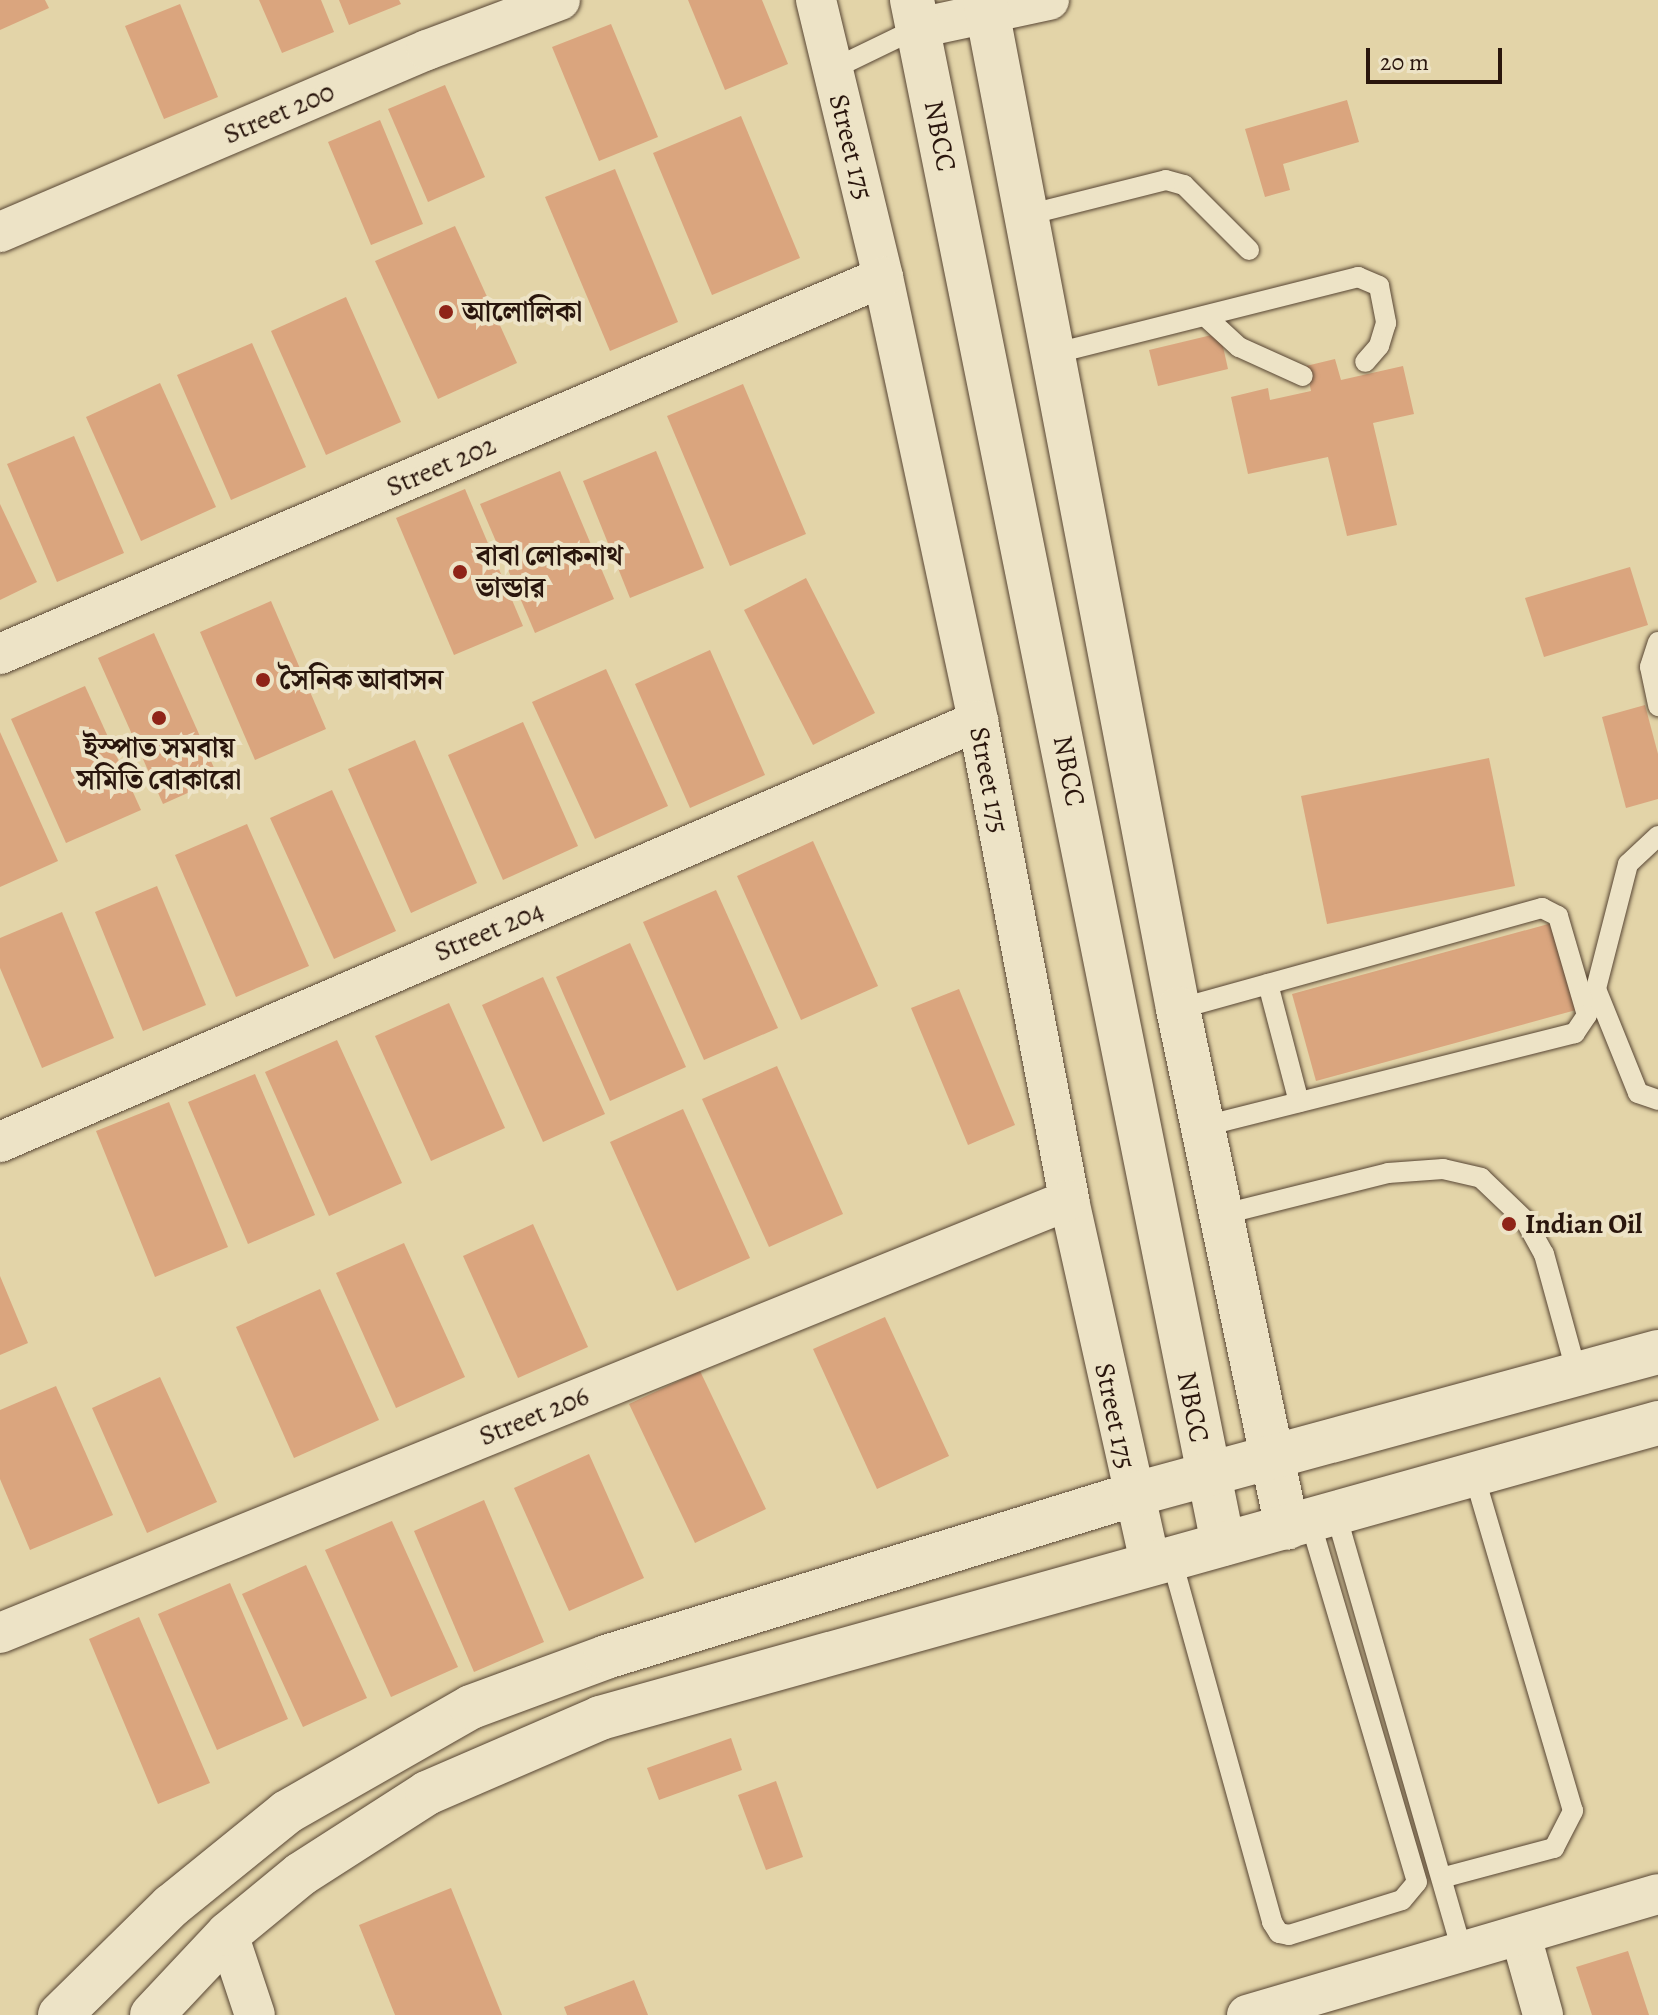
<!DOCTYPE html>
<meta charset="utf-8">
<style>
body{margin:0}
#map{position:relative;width:1658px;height:2015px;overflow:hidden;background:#e3d4a8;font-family:Alegreya,"Noto Serif Bengali",serif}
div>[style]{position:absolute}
.building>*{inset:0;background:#daa57e}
.roads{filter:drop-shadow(0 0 2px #584634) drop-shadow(0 0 2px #584634)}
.lane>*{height:20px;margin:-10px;padding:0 10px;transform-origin:10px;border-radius:10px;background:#ede3c6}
.street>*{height:40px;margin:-20px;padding:0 20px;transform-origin:20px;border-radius:20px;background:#ede3c6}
.secondary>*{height:44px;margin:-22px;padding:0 22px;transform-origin:22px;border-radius:22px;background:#ede3c6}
.dots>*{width:22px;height:22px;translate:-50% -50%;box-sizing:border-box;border:4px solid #ede3c6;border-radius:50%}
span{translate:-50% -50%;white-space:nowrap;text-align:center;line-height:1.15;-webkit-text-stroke:8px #ede3c6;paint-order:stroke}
.street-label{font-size:28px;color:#2a160d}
.poi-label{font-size:28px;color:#2a160d;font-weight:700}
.left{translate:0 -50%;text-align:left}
.scale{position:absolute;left:1366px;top:48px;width:136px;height:36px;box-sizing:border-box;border:4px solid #2a160d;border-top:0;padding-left:10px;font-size:24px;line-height:28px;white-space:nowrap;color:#2a160d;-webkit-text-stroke:6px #ede3c6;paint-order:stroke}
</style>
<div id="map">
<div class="building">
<div style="clip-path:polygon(0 0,45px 0,49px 8px,0 30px)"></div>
<div style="clip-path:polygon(259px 0,321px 0,334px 32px,282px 53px)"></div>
<div style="clip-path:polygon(339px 0,399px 0,401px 4px,349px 25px)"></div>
<div style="clip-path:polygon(688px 0,762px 0,788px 64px,725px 90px)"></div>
<div style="clip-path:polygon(180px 4px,218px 97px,164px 119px,125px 26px)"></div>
<div style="clip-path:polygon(611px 24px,658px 137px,599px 161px,552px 47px)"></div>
<div style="clip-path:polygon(445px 85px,485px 177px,428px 202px,388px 109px)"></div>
<div style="clip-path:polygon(1347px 100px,1359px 142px,1283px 164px,1290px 190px,1265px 197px,1245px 129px)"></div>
<div style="clip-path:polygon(741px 116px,800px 258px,712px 295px,653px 153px)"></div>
<div style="clip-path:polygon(380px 120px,423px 224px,371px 245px,328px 142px)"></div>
<div style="clip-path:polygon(615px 169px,678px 322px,610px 351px,545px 197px)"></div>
<div style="clip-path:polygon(455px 226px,517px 363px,438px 399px,375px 261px)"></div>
<div style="clip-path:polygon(346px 297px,401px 422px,326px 455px,271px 331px)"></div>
<div style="clip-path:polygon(1220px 333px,1228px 369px,1158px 386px,1149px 350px)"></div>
<div style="clip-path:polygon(252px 343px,306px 467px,231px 500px,177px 375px)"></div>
<div style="clip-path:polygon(1335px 359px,1341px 380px,1403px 366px,1414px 414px,1373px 423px,1397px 525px,1347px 536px,1328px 457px,1248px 474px,1231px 397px,1268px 388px,1270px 400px,1311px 391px,1306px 366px)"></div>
<div style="clip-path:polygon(160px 383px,216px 507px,141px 541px,86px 417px)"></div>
<div style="clip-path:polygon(743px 384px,806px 534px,730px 566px,667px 416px)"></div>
<div style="clip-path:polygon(74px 436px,124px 553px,57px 582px,7px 464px)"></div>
<div style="clip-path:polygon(656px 451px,704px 568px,630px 598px,583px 481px)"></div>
<div style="clip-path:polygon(560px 471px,614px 599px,535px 633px,480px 504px)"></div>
<div style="clip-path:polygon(465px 489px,523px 626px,454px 655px,396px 518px)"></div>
<div style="clip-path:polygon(0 504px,37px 582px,0 600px)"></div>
<div style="clip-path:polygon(1630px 567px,1648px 625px,1544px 657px,1525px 598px)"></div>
<div style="clip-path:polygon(806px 578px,875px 713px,813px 745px,744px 610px)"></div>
<div style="clip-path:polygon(271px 601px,326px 729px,255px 760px,200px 632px)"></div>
<div style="clip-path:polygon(154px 633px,219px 779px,163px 804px,98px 658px)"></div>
<div style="clip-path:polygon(710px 650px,765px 775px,690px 808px,635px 684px)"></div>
<div style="clip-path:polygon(606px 669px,668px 806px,595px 839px,532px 702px)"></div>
<div style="clip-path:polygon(85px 686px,141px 810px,66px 843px,11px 719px)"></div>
<div style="clip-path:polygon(1645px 705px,1658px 754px,1658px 799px,1626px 808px,1602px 717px)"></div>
<div style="clip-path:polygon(523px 722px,578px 846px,503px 880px,448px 755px)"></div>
<div style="clip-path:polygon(0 732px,58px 861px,0 887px)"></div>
<div style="clip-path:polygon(415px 740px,477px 883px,411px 913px,348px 769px)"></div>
<div style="clip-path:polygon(1489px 758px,1515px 886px,1327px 924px,1301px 796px)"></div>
<div style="clip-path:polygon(332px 790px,396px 931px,334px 959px,270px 818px)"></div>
<div style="clip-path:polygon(247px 824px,309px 966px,236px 997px,175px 855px)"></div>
<div style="clip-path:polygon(813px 841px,878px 986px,801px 1020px,737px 876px)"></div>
<div style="clip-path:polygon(157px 886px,206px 1005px,143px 1031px,95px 912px)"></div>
<div style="clip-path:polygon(716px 890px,778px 1028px,704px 1060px,643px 922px)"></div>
<div style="clip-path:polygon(62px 912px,114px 1038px,42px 1068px,0 968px,0 938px)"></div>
<div style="clip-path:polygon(1552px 923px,1576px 1010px,1316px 1081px,1292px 994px)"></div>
<div style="clip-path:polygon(630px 943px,686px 1067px,610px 1101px,556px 977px)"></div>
<div style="clip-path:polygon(543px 977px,605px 1114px,543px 1142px,482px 1005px)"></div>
<div style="clip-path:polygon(959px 989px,1015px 1125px,968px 1145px,911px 1008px)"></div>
<div style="clip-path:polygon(449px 1003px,505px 1128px,431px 1161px,375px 1036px)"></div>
<div style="clip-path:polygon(337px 1040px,402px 1183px,329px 1216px,265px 1072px)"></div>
<div style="clip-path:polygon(777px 1066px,843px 1214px,769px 1247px,702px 1099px)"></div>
<div style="clip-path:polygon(255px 1074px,315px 1215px,248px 1244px,188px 1102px)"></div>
<div style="clip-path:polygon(169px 1102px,228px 1247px,155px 1277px,96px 1131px)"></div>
<div style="clip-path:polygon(683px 1109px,750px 1258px,677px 1291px,610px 1142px)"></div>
<div style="clip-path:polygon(533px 1224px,588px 1347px,518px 1378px,463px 1256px)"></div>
<div style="clip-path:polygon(404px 1243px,465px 1377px,396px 1408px,336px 1273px)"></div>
<div style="clip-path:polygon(0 1276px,28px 1343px,0 1355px)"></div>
<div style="clip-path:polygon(320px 1289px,379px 1420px,294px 1458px,236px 1327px)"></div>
<div style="clip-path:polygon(885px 1317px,949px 1456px,877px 1489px,813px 1349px)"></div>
<div style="clip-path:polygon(700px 1371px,766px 1509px,695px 1543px,629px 1404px)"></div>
<div style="clip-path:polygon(160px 1377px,217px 1502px,147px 1533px,92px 1408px)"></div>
<div style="clip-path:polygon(56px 1386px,113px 1515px,30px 1550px,0 1479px,0 1410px)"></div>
<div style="clip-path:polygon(589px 1454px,644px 1578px,569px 1611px,514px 1488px)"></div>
<div style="clip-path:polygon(484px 1500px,544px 1642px,474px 1672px,414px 1531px)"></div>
<div style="clip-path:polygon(392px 1521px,458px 1667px,391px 1697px,325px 1550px)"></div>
<div style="clip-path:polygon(306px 1565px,367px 1698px,303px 1727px,242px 1594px)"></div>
<div style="clip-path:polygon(230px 1583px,288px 1719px,217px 1750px,158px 1614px)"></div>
<div style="clip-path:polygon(139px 1617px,210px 1783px,158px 1804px,89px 1639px)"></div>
<div style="clip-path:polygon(731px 1738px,742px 1770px,659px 1800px,647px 1768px)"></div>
<div style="clip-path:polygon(776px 1781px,803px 1857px,766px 1870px,738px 1795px)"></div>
<div style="clip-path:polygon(451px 1888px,502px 2015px,395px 2015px,359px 1925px)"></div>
<div style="clip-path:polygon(1628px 1951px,1649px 2015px,1592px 2015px,1576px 1967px)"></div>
<div style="clip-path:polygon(634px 1980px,648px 2015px,567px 2015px,564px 2007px)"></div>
</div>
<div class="roads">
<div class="lane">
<div style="left:833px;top:69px;width:94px;rotate:-25.8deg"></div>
<div style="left:1027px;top:215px;width:143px;rotate:-14.1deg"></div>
<div style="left:1166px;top:180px;width:19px;rotate:16deg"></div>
<div style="left:1184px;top:185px;width:92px;rotate:45deg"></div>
<div style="left:1205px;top:316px;width:46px;rotate:42.4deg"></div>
<div style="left:1239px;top:347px;width:70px;rotate:24.4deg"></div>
<div style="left:1052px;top:354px;width:316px;rotate:-14.1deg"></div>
<div style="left:1358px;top:277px;width:23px;rotate:23deg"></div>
<div style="left:1379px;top:286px;width:38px;rotate:79deg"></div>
<div style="left:1386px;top:323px;width:24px;rotate:107deg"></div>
<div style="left:1379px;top:346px;width:21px;rotate:131deg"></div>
<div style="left:1658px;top:642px;width:26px;rotate:108deg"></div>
<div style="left:1650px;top:667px;width:40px;rotate:78deg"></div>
<div style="left:1658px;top:836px;width:41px;rotate:137deg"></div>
<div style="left:1628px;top:864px;width:129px;rotate:104.4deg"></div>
<div style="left:1596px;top:989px;width:112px;rotate:68deg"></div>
<div style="left:1638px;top:1093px;width:21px;rotate:19deg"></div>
<div style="left:1268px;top:984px;width:122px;rotate:75.3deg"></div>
<div style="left:1178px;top:1009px;width:378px;rotate:-15.5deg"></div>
<div style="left:1542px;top:908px;width:18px;rotate:27deg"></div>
<div style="left:1558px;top:916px;width:103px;rotate:73.7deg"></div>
<div style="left:1587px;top:1015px;width:22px;rotate:124deg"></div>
<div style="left:1575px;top:1033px;width:385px;rotate:165.9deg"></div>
<div style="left:1220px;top:1215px;width:173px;rotate:-14deg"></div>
<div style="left:1388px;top:1173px;width:55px;rotate:-4.2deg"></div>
<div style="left:1443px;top:1169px;width:39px;rotate:13deg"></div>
<div style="left:1481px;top:1178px;width:61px;rotate:43.7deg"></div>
<div style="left:1525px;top:1220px;width:39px;rotate:61deg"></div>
<div style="left:1544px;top:1254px;width:124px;rotate:74.6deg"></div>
<div style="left:1336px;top:1514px;width:457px;rotate:73.9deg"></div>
<div style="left:1171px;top:1557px;width:379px;rotate:74.5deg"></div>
<div style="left:1272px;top:1922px;width:13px;rotate:58deg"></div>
<div style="left:1279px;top:1933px;width:10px;rotate:11deg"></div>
<div style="left:1289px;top:1935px;width:118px;rotate:-17.2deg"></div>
<div style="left:1402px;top:1900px;width:23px;rotate:-50deg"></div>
<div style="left:1417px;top:1882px;width:377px;rotate:-106.5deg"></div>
<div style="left:1445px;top:1877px;width:113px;rotate:-14.9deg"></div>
<div style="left:1554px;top:1848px;width:42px;rotate:-62.8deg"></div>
<div style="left:1573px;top:1811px;width:350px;rotate:-106.4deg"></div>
</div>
<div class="street">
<div style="left:816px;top:0;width:285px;rotate:76.4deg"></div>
<div style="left:883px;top:277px;width:454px;rotate:77.9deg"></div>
<div style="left:978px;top:721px;width:488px;rotate:79.2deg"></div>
<div style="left:1069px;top:1200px;width:372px;rotate:77.4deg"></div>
<div style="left:918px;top:28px;width:134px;rotate:-12.1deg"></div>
<div style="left:0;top:232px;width:464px;rotate:-23.1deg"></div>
<div style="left:427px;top:50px;width:142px;rotate:-20.6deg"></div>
<div style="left:0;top:654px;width:960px;rotate:-23.12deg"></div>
<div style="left:0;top:1142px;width:1065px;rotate:-23.29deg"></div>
<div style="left:0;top:1633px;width:1153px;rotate:-22.05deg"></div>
<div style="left:228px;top:1934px;width:85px;rotate:71.6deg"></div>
<div style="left:1521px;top:1936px;width:82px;rotate:74.4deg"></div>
<div style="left:1247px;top:2015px;width:428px;rotate:-16.4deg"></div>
</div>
<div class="secondary">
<div style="left:912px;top:0;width:1575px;rotate:78.61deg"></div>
<div style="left:985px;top:0;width:1027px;rotate:79.17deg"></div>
<div style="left:1178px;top:1009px;width:530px;rotate:78.14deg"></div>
<div style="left:60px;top:2015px;width:156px;rotate:-44.5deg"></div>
<div style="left:171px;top:1906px;width:149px;rotate:-39deg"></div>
<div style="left:287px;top:1812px;width:212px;rotate:-29.7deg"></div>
<div style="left:471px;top:1707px;width:144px;rotate:-20.3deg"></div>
<div style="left:606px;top:1657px;width:550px;rotate:-17.12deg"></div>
<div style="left:1132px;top:1495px;width:545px;rotate:-15.21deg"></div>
<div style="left:152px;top:2015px;width:111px;rotate:-46.8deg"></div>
<div style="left:228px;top:1934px;width:94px;rotate:-39.4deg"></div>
<div style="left:301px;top:1874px;width:150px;rotate:-32.7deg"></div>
<div style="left:427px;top:1793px;width:189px;rotate:-23.4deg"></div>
<div style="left:600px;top:1718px;width:1098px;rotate:-15.58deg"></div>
</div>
</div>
<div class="dots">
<div style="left:446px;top:312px;background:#8f2418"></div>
<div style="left:460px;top:572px;background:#8f2418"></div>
<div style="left:263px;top:680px;background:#8f2418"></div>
<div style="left:159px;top:718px;background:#8f2418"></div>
<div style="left:1509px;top:1224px;background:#8f2418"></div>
</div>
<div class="street-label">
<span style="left:279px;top:113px;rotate:-23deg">Street 200</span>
<span style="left:940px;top:136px;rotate:79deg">NBCC</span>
<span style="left:851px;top:147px;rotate:76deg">Street 175</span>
<span style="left:441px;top:466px;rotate:-23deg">Street 202</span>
<span style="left:1069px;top:771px;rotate:79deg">NBCC</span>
<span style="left:989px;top:780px;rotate:79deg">Street 175</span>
<span style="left:489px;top:931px;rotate:-23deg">Street 204</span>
<span style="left:1193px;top:1407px;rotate:79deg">NBCC</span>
<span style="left:534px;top:1416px;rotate:-22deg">Street 206</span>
<span style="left:1115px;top:1416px;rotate:78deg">Street 175</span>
</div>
<div class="poi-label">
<span class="left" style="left:462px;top:312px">আলোলিকা</span>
<span class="left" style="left:476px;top:572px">বাবা লোকনাথ<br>ভান্ডার</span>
<span class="left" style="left:279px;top:680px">সৈনিক আবাসন</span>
<span style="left:159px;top:764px">ইস্পাত সমবায়<br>সমিতি বোকারো</span>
<span class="left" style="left:1525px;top:1224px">Indian Oil</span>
</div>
<div class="scale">20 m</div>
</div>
